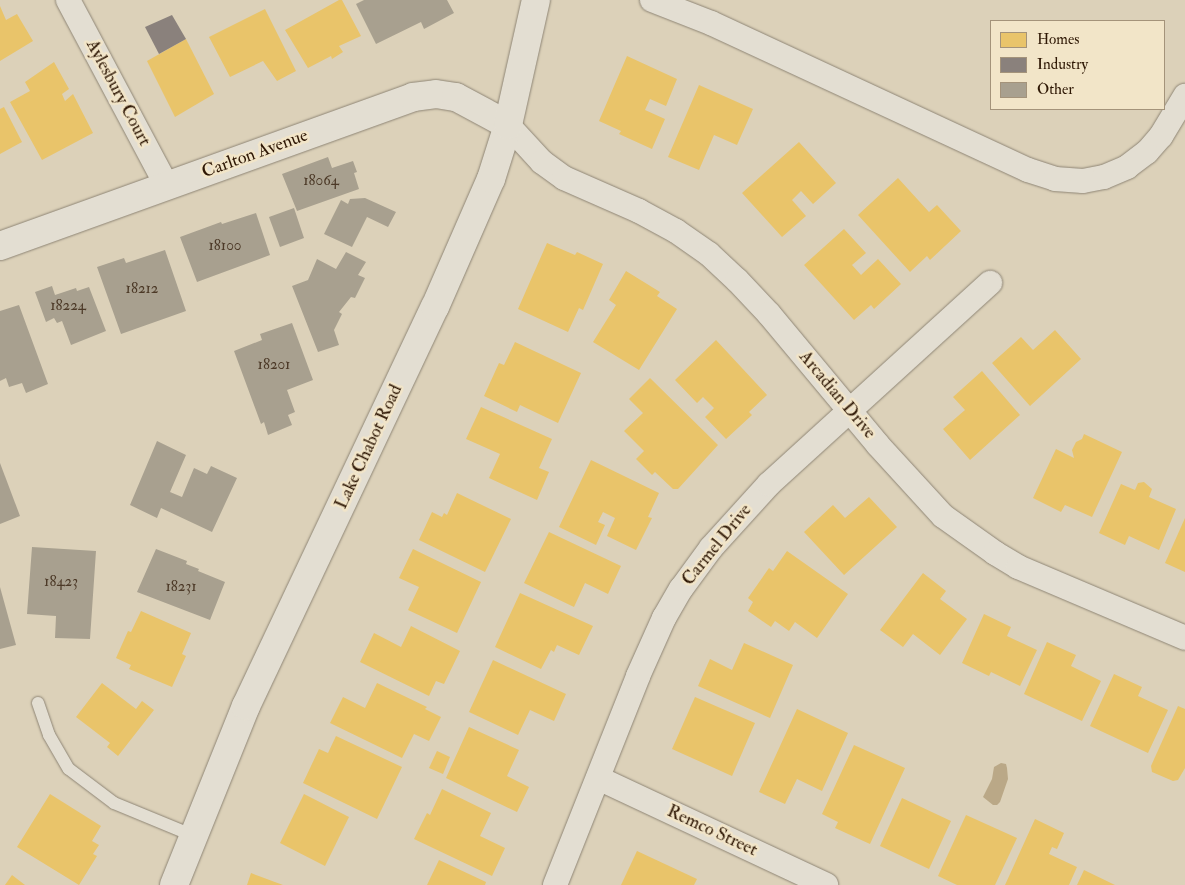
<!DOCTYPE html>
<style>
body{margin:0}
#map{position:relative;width:1185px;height:885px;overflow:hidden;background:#dcd1b9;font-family:"IM FELL Double Pica",serif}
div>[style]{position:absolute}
.water>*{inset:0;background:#baa887}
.homes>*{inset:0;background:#e9c46a}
.industry>*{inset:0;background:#8a817c}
.building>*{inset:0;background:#a8a08f}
.roads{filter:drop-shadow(0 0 1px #8e8575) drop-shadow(0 0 1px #8e8575)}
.service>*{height:12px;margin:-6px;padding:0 6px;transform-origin:6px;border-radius:6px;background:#e3ded2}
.minor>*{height:24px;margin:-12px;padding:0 12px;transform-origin:12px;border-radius:12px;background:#e3ded2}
.tertiary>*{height:28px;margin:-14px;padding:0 14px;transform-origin:14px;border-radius:14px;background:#e3ded2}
.secondary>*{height:28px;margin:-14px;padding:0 14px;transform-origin:14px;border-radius:14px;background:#e3ded2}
span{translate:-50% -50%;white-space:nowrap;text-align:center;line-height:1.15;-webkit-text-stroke:5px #f2e5c8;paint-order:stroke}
.number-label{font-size:15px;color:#4c3927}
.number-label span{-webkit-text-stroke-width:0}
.street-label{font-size:18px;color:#2e1704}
.legend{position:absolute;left:990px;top:20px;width:175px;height:90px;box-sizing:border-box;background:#f2e5c8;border:1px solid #a4937a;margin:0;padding:6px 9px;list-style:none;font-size:15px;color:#2e1704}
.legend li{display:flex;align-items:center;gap:10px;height:25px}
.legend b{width:25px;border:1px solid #a4937a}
</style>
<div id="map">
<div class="water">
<div style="clip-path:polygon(1001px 763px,1006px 764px,1007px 768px,1008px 779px,1000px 802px,997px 805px,993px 805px,983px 797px,992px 779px,994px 767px)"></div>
</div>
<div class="homes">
<div style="clip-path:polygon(339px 0,342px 0,361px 36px,339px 46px,343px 52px,332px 59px,331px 56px,308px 68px,285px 30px)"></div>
<div style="clip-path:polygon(0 6px,6px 20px,17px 14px,33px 41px,0 61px)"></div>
<div style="clip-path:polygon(265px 9px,296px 71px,277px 81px,263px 61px,230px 77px,209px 37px)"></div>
<div style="clip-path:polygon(186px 39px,214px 94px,175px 117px,147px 61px)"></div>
<div style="clip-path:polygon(627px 56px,677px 79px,666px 106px,650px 99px,645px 110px,665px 119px,652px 149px,619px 134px,621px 131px,599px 121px)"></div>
<div style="clip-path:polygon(54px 62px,69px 89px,62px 94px,65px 101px,73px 94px,93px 133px,42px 160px,10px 102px,30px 91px,25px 82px)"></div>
<div style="clip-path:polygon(699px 85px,753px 109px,737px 145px,714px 135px,699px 170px,668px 157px)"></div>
<div style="clip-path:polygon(4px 107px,22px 142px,0 154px,0 109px)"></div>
<div style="clip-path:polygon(799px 142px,836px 183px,813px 204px,801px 191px,792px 200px,806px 216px,782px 237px,742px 193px)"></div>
<div style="clip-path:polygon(898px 178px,929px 212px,937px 205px,961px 231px,930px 260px,927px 256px,910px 272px,858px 215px)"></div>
<div style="clip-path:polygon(844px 229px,866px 253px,852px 265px,861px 275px,878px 259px,901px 284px,874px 309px,871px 305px,854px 320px,804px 265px)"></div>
<div style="clip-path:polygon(547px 243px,575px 255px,577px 252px,603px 264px,583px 310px,579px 308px,568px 332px,518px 309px)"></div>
<div style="clip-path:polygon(626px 271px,660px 292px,657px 296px,677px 309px,639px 370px,593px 342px,616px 305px,609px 300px)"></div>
<div style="clip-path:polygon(1055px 330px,1081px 359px,1030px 406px,992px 363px,1021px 337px,1033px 350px)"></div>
<div style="clip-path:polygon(716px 340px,767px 395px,749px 412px,752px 415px,726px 439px,705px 417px,714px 408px,703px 397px,697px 403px,675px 380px)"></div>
<div style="clip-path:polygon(515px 342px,581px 373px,558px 423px,520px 405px,517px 412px,484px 396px,499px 363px,504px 365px)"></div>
<div style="clip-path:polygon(982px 371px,1020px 415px,970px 460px,943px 429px,965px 410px,953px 397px)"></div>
<div style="clip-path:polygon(650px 378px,718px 445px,678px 489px,673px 489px,655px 472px,652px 475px,636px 459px,644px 451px,624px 431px,643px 413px,629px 399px)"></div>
<div style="clip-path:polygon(481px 407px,552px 439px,539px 468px,549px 472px,537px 500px,489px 478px,500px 454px,466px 439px)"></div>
<div style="clip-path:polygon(1084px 434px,1122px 452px,1092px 517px,1065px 505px,1061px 512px,1033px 498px,1056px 449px,1074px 458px,1072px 450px,1076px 442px,1082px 439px)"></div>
<div style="clip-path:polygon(591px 460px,659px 493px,648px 517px,652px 518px,636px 550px,607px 536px,615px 518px,603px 512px,598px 522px,605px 525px,596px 545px,559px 527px)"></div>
<div style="clip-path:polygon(1144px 482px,1152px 489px,1149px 497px,1176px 509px,1159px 550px,1129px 536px,1125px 545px,1099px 533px,1121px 484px,1135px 490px,1138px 483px)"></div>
<div style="clip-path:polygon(457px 493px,511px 519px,485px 572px,419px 540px,432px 512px,442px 517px,444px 513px,447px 515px)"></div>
<div style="clip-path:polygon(869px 497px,897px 527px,844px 575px,804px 532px,833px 505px,845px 518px)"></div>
<div style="clip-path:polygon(1185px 518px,1185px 572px,1165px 563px)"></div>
<div style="clip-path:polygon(549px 532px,621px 566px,608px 594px,585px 583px,574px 607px,524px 583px)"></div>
<div style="clip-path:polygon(413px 549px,481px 582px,457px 633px,408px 610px,419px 587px,399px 578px)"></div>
<div style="clip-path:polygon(787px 551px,848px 594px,817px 638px,795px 622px,789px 631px,775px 621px,771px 627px,748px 611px,753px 602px,748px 598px,769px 568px,773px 571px)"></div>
<div style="clip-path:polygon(923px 573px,946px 591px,940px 599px,967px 619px,940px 655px,913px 634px,903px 647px,880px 630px)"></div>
<div style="clip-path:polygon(520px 593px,593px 626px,579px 655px,557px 645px,554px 652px,551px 650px,541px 669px,495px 647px)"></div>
<div style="clip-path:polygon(141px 611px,191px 633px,182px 654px,186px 656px,172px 687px,129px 669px,131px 665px,116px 658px,128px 631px,131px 632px)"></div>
<div style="clip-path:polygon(984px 614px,1011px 627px,1007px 636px,1037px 650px,1020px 686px,991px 672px,989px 676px,962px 663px)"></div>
<div style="clip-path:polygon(411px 626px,460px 651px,444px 684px,436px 681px,429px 696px,360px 662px,374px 633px,401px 647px)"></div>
<div style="clip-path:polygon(1047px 642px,1076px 655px,1071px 666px,1101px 681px,1082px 721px,1024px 694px)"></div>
<div style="clip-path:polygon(744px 643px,793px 665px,770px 718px,698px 686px,710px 659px,732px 670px)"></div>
<div style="clip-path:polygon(493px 660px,566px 694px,554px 721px,530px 710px,518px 735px,469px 712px)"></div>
<div style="clip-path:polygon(1114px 674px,1142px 687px,1138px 696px,1168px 710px,1148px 753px,1090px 726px)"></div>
<div style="clip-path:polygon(102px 683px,136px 709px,142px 701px,154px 710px,118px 756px,107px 747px,110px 743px,76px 717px)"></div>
<div style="clip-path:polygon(377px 683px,427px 707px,425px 709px,441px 717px,429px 741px,414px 734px,402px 758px,330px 723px,343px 697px,365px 708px)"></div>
<div style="clip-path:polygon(695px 697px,755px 723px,732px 776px,672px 749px)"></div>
<div style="clip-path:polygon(1178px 706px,1185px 709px,1185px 768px,1178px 780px,1173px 781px,1152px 772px,1151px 766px)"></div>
<div style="clip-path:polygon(797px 709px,848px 733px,822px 791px,797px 779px,785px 804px,759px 792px)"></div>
<div style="clip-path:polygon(469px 727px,519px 750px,507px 776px,529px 787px,517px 812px,446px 778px)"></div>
<div style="clip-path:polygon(336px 736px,402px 767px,377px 819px,303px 783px,319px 749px,328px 753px)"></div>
<div style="clip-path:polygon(854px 745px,905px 768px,870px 844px,835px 828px,838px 822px,822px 814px)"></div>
<div style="clip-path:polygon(437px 751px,450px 757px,443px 774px,429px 768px)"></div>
<div style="clip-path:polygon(442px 789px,491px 813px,480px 836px,505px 848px,492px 876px,414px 839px,427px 813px,430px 815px)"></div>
<div style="clip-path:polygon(50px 794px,101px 826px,92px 841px,99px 845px,93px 854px,97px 856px,79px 885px,17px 847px)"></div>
<div style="clip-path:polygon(304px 794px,349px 817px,325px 866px,280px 843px)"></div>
<div style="clip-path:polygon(902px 798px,951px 821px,929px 869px,880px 846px)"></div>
<div style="clip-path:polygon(966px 815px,1017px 838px,995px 885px,957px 885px,938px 876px)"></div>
<div style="clip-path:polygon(1035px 819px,1064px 833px,1057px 849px,1052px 847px,1049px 854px,1077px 867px,1069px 885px,1005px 885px)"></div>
<div style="clip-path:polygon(637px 851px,697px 879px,694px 885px,621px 885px)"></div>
<div style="clip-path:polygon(439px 860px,486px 882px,485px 885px,427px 885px)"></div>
<div style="clip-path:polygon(1084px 870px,1115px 885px,1077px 885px)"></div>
<div style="clip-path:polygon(251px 873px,283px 885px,247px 885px)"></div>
<div style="clip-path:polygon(12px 875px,25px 885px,5px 885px)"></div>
</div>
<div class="industry">
<div style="clip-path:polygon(172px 15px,186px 39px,159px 54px,145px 27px)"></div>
</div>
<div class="building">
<div style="clip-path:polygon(364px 0,447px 0,454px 13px,424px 29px,421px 22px,376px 44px,356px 4px)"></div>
<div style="clip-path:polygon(328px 157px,332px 168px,353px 161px,357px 172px,354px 173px,359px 189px,297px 211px,282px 174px)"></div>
<div style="clip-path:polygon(365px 198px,396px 212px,388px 227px,367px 217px,352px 247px,324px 234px,341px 200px,348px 204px,350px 199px)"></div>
<div style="clip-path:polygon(294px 208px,304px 238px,280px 247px,269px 217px)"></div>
<div style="clip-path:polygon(256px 213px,270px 255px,197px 282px,180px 237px,221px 222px,222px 224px)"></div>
<div style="clip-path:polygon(165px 250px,186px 311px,121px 334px,97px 267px,124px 258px,126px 263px)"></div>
<div style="clip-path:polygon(346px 252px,366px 262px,358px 275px,365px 278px,355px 298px,351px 297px,339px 312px,342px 314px,334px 330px,339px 345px,318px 352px,292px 286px,308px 280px,317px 259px,336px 269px)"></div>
<div style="clip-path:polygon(52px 286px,55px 295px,76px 288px,77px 291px,89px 287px,106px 331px,71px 345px,62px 321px,57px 323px,54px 318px,46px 322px,35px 292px)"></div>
<div style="clip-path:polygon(19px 305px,48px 384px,26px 393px,22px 383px,9px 387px,6px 378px,0 381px,0 311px)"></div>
<div style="clip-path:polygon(292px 323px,313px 380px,287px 390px,295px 412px,288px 415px,292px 425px,268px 435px,264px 422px,261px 424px,234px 351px,262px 340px,260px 334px)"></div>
<div style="clip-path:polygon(157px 441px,186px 455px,170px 492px,182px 497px,194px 468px,207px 474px,211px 466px,237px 478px,212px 532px,161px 508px,157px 518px,130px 505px)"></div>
<div style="clip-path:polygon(0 463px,20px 516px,0 524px)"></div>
<div style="clip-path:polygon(32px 547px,96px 551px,90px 639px,55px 638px,56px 616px,27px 614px)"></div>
<div style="clip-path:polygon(156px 549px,187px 561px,186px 564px,199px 569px,198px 571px,225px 582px,210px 620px,137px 592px)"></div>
<div style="clip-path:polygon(0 587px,16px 645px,0 649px)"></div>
</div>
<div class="roads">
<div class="service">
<div style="left:38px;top:703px;width:34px;rotate:71deg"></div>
<div style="left:49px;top:735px;width:39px;rotate:60deg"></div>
<div style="left:69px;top:769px;width:56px;rotate:37.1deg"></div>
<div style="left:114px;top:803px;width:87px;rotate:22.4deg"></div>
</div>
<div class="minor">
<div style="left:68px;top:0;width:211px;rotate:62deg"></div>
<div style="left:652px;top:0;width:63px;rotate:21.3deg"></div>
<div style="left:711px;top:23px;width:349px;rotate:24.9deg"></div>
<div style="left:1028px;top:170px;width:28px;rotate:18deg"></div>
<div style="left:1055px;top:179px;width:28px;rotate:4deg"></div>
<div style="left:1083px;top:181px;width:21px;rotate:-11deg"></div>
<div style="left:1104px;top:177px;width:25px;rotate:-23deg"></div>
<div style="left:1127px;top:167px;width:25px;rotate:-37deg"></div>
<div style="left:1147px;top:152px;width:21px;rotate:-49deg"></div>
<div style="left:1161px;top:136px;width:47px;rotate:-59deg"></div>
<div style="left:508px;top:125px;width:50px;rotate:47.4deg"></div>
<div style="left:542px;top:162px;width:27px;rotate:36deg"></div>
<div style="left:564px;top:178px;width:82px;rotate:23.7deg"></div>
<div style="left:639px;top:211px;width:42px;rotate:28.4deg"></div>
<div style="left:676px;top:231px;width:40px;rotate:34.9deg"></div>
<div style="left:709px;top:254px;width:38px;rotate:43deg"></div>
<div style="left:737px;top:280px;width:47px;rotate:46.7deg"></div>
<div style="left:769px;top:314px;width:170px;rotate:50.2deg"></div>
<div style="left:878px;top:445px;width:96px;rotate:47.5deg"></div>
<div style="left:943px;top:516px;width:64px;rotate:35.4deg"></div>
<div style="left:995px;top:553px;width:27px;rotate:31deg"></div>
<div style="left:1018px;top:567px;width:181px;rotate:23deg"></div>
<div style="left:598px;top:778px;width:252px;rotate:25.1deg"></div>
<div style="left:555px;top:885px;width:225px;rotate:-68.3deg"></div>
<div style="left:638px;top:676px;width:64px;rotate:-65.9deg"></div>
<div style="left:664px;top:618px;width:34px;rotate:-60deg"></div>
<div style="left:681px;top:589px;width:51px;rotate:-53.8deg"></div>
<div style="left:711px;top:548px;width:86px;rotate:-47.8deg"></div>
<div style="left:769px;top:484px;width:299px;rotate:-42.3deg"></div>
</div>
<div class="tertiary">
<div style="left:0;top:246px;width:439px;rotate:-19.8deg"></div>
<div style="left:413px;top:97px;width:23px;rotate:-7deg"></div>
<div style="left:436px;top:94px;width:20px;rotate:9deg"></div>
<div style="left:456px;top:97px;width:59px;rotate:28.3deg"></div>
</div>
<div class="secondary">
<div style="left:174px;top:885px;width:193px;rotate:-68.1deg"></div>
<div style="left:246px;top:706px;width:441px;rotate:-64.7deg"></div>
<div style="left:435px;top:307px;width:140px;rotate:-66.4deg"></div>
<div style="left:491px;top:179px;width:57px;rotate:-72.5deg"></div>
<div style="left:508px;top:125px;width:128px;rotate:-77.4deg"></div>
</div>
</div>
<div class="number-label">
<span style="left:321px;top:181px">18064</span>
<span style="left:225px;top:246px">18100</span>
<span style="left:142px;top:289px">18212</span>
<span style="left:68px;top:306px">18224</span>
<span style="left:274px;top:365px">18201</span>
<span style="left:61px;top:582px">18423</span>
<span style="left:181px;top:587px">18231</span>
</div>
<div class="street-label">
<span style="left:118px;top:93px;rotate:62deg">Aylesbury Court</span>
<span style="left:255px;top:154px;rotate:-20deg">Carlton Avenue</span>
<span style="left:837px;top:395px;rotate:50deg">Arcadian Drive</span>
<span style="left:369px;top:447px;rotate:-65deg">Lake Chabot Road</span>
<span style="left:717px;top:545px;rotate:-51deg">Carmel Drive</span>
<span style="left:712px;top:831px;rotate:25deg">Remco Street</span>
</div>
<ul class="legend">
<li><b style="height:14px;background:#e9c46a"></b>Homes</li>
<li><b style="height:14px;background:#8a817c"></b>Industry</li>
<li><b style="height:14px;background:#a8a08f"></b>Other</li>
</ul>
</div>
